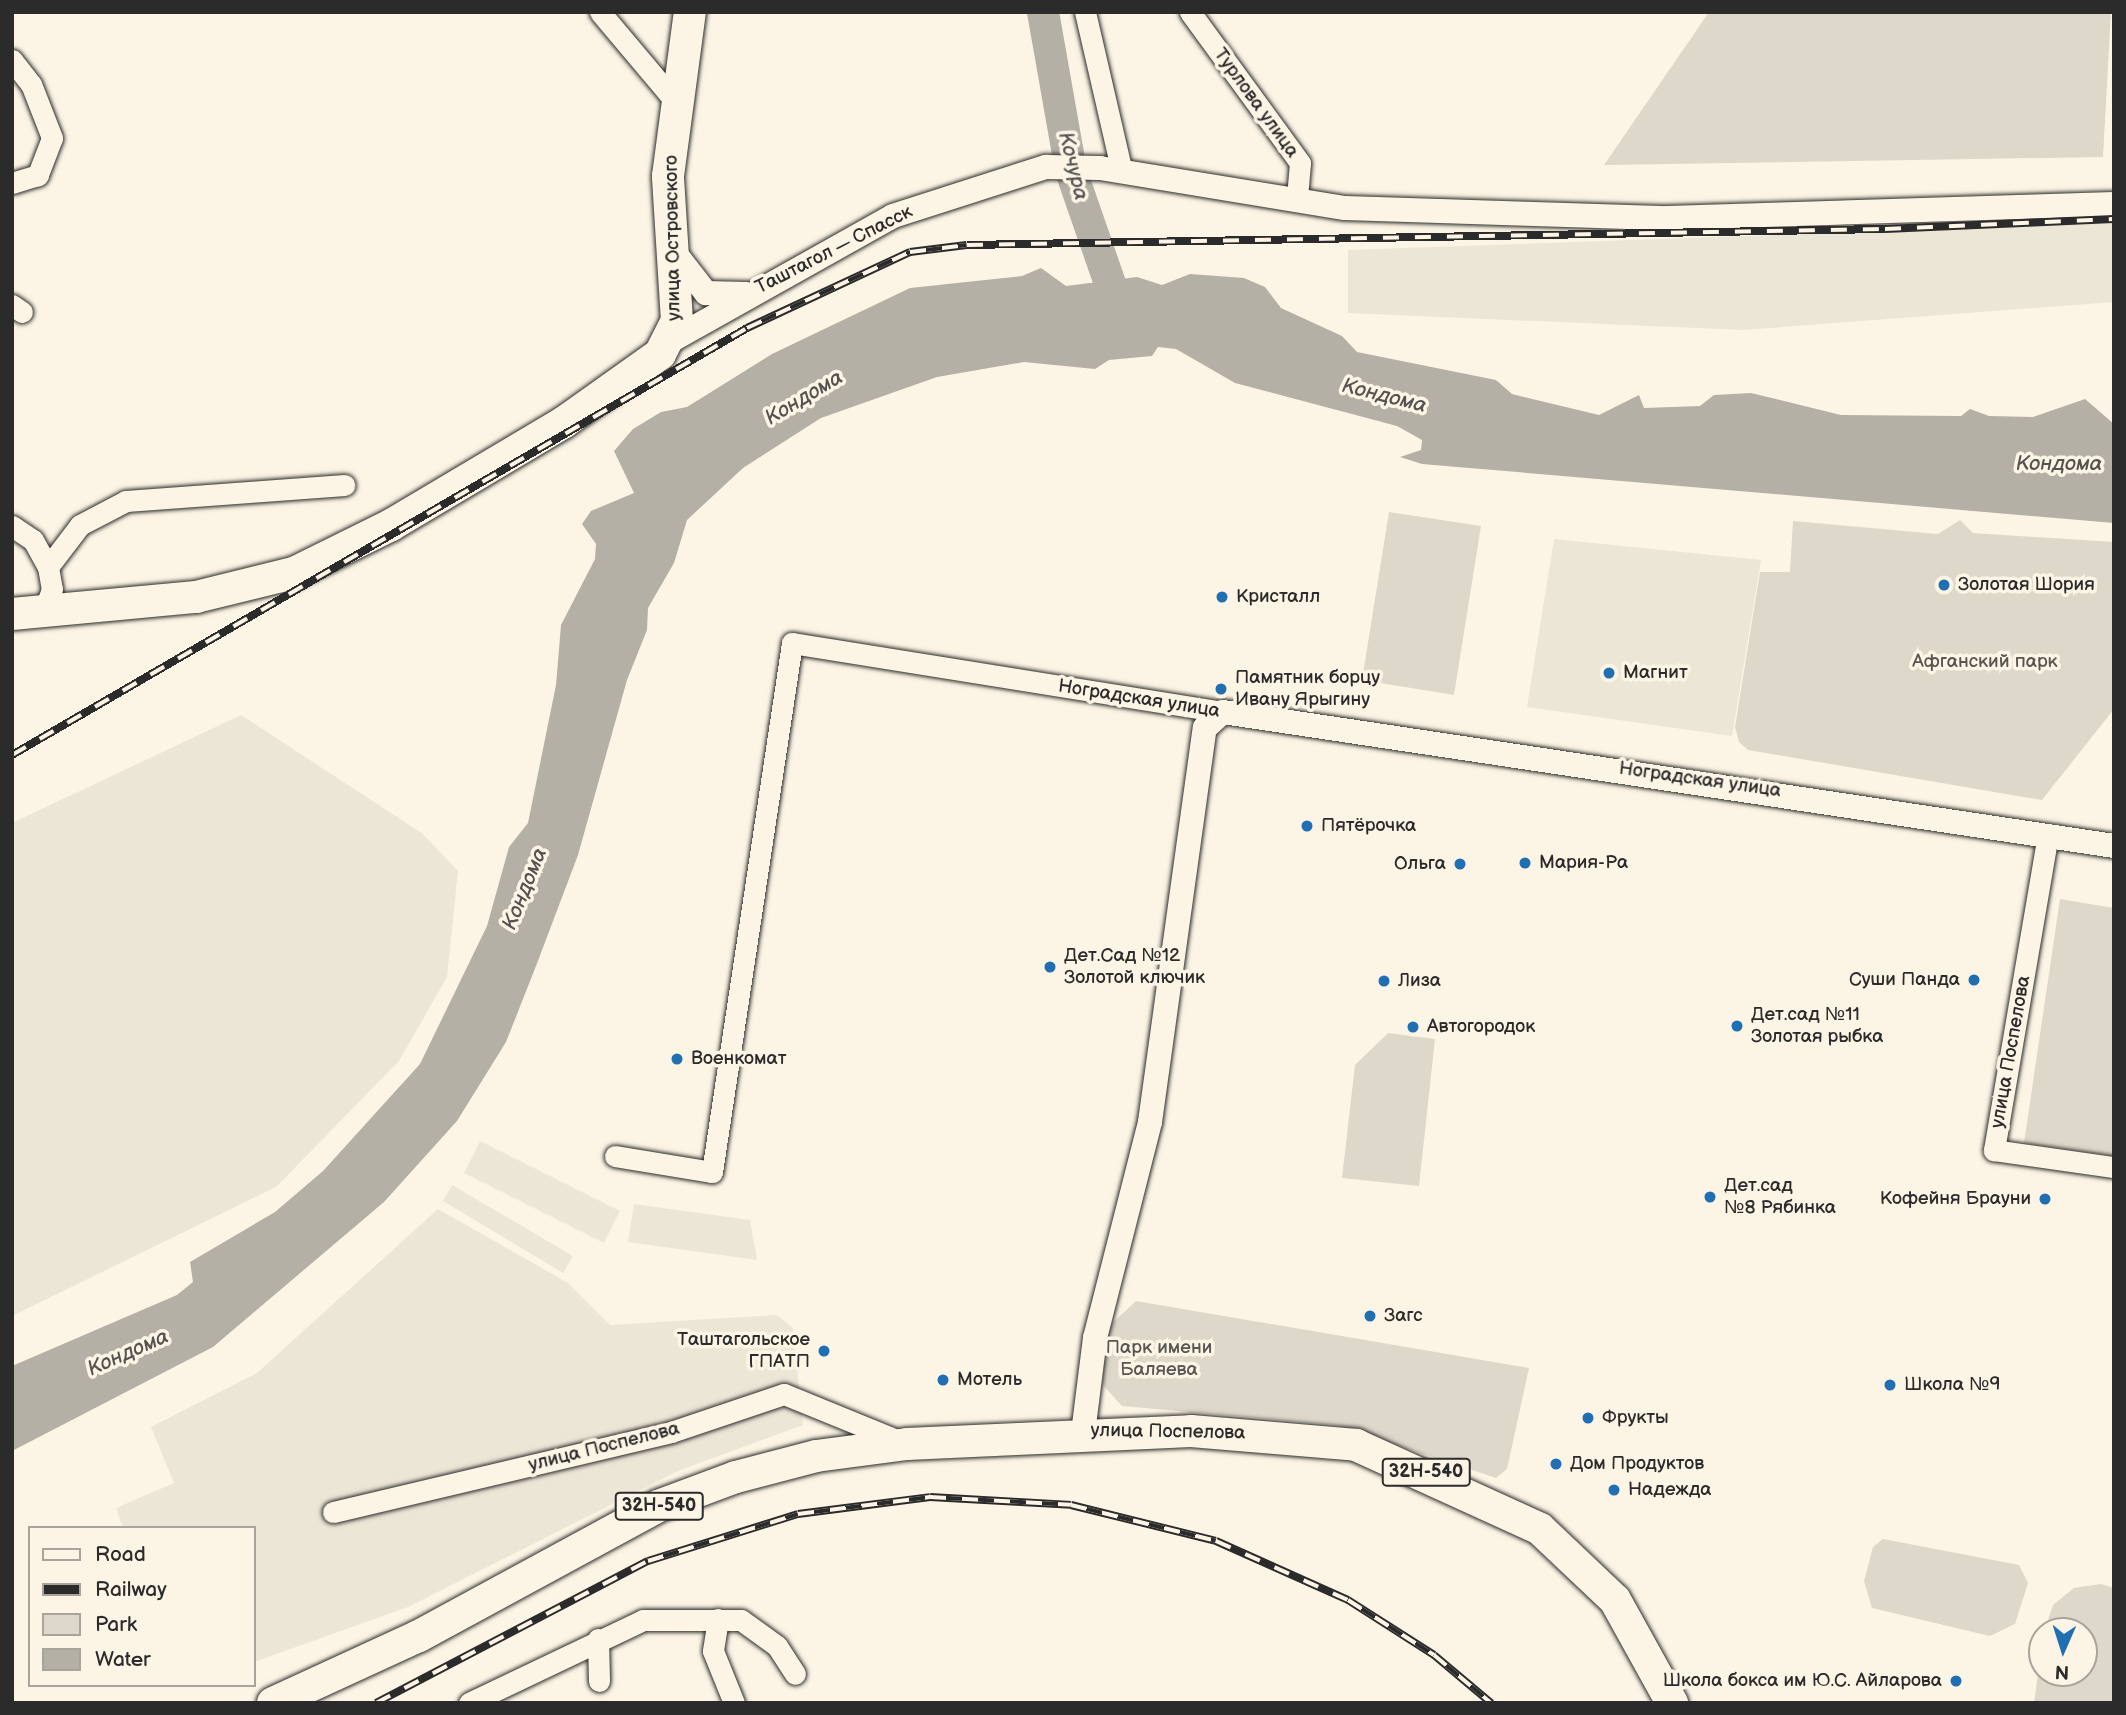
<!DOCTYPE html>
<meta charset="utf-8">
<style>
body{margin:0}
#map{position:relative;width:2126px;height:1715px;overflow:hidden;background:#fcf5e5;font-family:"Balsamiq Sans",sans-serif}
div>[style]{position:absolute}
.built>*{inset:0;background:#ece6d7}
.green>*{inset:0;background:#ded8ca}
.water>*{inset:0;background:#b4b0a5}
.river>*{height:32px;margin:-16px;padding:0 16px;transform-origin:16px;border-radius:16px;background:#b4b0a5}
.roads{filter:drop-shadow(0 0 2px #2b2b2b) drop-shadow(0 0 2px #2b2b2b)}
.minor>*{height:21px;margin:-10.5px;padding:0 10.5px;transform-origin:10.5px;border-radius:10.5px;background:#fcf5e5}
.tertiary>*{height:24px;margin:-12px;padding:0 12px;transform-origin:12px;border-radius:12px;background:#fcf5e5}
.primary>*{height:32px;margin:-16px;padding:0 16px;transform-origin:16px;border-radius:16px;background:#fcf5e5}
.rail>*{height:8px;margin-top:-4px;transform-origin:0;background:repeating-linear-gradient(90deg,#fcf5e5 0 16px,#2b2b2b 0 32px);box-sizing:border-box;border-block:2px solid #2b2b2b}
.dots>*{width:19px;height:19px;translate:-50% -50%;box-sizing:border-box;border:4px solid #fcf5e5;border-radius:50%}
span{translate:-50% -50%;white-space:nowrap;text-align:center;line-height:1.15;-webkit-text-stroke:7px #fcf5e5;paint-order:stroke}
.shield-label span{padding:2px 5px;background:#fcf5e5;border:2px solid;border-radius:5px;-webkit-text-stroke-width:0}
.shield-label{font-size:18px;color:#2b2b2b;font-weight:700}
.street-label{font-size:19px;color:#2b2b2b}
.poi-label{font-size:19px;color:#2b2b2b}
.left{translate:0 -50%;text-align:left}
.right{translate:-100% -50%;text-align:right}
.park-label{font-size:19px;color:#585653}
.water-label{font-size:21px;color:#545350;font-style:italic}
.frame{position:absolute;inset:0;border:14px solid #2b2b2b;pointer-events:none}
.legend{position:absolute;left:28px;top:1526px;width:228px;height:161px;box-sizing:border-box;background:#fcf5e5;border:2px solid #a8a49b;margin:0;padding:9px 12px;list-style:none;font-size:21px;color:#2b2b2b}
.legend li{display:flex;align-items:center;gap:14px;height:35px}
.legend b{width:35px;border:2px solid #a8a49b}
.north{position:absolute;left:2028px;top:1617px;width:70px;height:70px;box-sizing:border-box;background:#fcf5e5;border:2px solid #a8a49b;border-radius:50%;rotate:183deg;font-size:19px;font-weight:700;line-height:28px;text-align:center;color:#2b2b2b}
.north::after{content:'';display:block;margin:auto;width:24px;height:32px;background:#1f6fb2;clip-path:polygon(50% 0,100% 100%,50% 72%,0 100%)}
</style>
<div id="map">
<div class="built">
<div style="clip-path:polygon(2114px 223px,2114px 302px,1743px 330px,1348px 313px,1348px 250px)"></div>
<div style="clip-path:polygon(1554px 539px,1761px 560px,1732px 736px,1527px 707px)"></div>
<div style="clip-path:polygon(241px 715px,423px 834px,458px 871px,447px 977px,399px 1061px,276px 1187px,12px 1316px,12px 823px)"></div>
<div style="clip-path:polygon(480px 1141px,620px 1211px,604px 1243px,464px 1173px)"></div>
<div style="clip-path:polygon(452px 1185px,573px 1256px,563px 1273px,443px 1201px)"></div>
<div style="clip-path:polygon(634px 1204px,750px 1220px,757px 1260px,628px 1242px)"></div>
<div style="clip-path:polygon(438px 1209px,568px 1283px,610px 1325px,777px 1315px,793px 1328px,803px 1425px,678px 1471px,408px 1607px,254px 1662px,254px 1528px,123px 1528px,116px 1508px,174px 1483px,151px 1427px,257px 1373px)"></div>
</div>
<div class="green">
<div style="clip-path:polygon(1709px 12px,2111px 12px,2103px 157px,1604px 165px)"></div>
<div style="clip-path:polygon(1389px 512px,1481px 526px,1454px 695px,1362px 680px)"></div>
<div style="clip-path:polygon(1960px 520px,1973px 533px,2114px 542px,2114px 709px,2042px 800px,1748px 750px,1739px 742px,1735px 727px,1760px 572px,1790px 572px,1793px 521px,1938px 534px)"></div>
<div style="clip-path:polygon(2060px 899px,2114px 908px,2114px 1156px,2024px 1143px)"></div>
<div style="clip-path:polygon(1388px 1033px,1435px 1039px,1419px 1186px,1342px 1178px,1355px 1065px)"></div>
<div style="clip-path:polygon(1136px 1301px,1529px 1368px,1507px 1469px,1496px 1478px,1336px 1425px,1122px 1406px,1103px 1385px,1103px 1354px,1107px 1328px)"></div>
<div style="clip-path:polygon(1883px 1539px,2019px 1565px,2028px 1583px,2015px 1624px,1990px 1636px,1872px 1608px,1864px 1581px,1873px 1547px)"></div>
<div style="clip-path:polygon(2101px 1584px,2114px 1588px,2114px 1703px,2034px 1703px,2042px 1645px,2042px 1673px,2084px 1673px,2084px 1631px,2044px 1631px,2053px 1605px,2074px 1588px)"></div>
</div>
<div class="water">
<div style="clip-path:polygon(1041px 268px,1066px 286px,1137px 277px,1162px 285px,1190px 274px,1244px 278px,1265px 287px,1281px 308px,1342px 336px,1357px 352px,1496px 380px,1512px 394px,1599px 415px,1639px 395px,1644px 408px,1700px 406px,1714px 395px,1751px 393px,1841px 415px,1961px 416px,1970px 409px,1989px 416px,2033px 417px,2085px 399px,2114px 424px,2114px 523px,1422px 464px,1400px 457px,1421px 450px,1422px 440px,1397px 426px,1235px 383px,1176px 349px,1158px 347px,1152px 356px,1109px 360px,1095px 369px,1024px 362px,937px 377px,821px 418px,743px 468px,687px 520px,674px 563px,648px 608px,647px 630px,627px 680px,578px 855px,536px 966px,506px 1042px,457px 1121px,384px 1202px,213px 1347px,12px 1451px,12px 1366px,177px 1295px,193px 1282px,190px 1262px,275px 1212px,323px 1171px,420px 1064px,487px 926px,509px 847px,528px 823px,556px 685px,561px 625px,595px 559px,596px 544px,582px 524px,591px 511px,634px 493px,614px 451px,633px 429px,661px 412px,687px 407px,772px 354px,910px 288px,1022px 276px)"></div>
</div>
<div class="river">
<div style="left:1043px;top:12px;width:161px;rotate:80deg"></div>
<div style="left:1071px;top:171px;width:152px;rotate:70.9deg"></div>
</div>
<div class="roads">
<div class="minor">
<div style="left:600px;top:12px;width:116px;rotate:49.9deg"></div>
<div style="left:1085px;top:12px;width:164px;rotate:77deg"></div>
<div style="left:1190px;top:12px;width:187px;rotate:53.9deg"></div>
<div style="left:1300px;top:163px;width:38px;rotate:95deg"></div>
<div style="left:12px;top:60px;width:31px;rotate:52deg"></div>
<div style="left:31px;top:84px;width:58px;rotate:68.7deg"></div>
<div style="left:52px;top:138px;width:40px;rotate:111deg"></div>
<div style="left:38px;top:175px;width:27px;rotate:163deg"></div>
<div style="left:12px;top:305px;width:12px;rotate:35deg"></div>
<div style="left:12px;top:526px;width:25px;rotate:34deg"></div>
<div style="left:33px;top:540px;width:31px;rotate:61deg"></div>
<div style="left:48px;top:567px;width:22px;rotate:80deg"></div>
<div style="left:52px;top:589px;width:20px;rotate:110deg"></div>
<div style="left:48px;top:567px;width:53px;rotate:-52.7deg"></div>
<div style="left:80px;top:525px;width:52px;rotate:-27.6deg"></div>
<div style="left:126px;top:501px;width:219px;rotate:-4.2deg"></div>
<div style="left:2048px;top:834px;width:321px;rotate:99.7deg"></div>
<div style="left:1994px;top:1150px;width:121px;rotate:8.1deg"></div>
<div style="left:615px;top:1156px;width:98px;rotate:9.4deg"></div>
<div style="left:712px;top:1172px;width:535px;rotate:-81.4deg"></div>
<div style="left:792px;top:643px;width:436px;rotate:9.1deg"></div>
<div style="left:333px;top:1512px;width:347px;rotate:-13.3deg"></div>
<div style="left:671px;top:1432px;width:119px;rotate:-18.6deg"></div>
<div style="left:784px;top:1394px;width:130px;rotate:22.2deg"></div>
<div style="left:718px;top:1619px;width:32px;rotate:99deg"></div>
<div style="left:713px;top:1651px;width:56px;rotate:68deg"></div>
<div style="left:598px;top:1639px;width:42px;rotate:88.6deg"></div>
<div style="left:469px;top:1703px;width:193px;rotate:-25.5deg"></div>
<div style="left:643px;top:1620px;width:98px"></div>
<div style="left:741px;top:1620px;width:44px;rotate:35.8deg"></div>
<div style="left:777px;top:1646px;width:33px;rotate:57deg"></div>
</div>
<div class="tertiary">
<div style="left:675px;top:253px;width:51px;rotate:52.2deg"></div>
<div style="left:706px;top:293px;width:40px;rotate:1.4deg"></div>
<div style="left:672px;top:340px;width:253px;rotate:-29.3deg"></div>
<div style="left:893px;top:216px;width:161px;rotate:-17.8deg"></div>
<div style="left:1046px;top:167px;width:54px;rotate:1.1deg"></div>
<div style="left:1100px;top:168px;width:248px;rotate:9.3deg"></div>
<div style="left:1345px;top:208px;width:323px;rotate:1.8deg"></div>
<div style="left:1668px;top:218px;width:446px;rotate:-1.8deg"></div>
<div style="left:1083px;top:1433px;width:96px;rotate:-82.8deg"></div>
<div style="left:1095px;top:1338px;width:223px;rotate:-75.7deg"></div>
<div style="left:1150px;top:1122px;width:398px;rotate:-82.1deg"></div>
<div style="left:1205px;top:728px;width:24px;rotate:-42deg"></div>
<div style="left:1223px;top:712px;width:901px;rotate:8.55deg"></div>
</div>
<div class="primary">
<div style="left:12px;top:614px;width:185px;rotate:-5.3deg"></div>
<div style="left:196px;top:597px;width:101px;rotate:-13.8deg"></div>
<div style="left:294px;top:573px;width:108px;rotate:-26.3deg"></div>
<div style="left:391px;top:525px;width:200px;rotate:-30.7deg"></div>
<div style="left:563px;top:423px;width:119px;rotate:-35.4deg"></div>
<div style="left:660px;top:354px;width:37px;rotate:-63deg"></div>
<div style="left:677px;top:321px;width:145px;rotate:-93.6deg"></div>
<div style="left:668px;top:176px;width:165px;rotate:-82.4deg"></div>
<div style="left:273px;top:1703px;width:161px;rotate:-24.7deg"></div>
<div style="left:419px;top:1636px;width:272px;rotate:-28.5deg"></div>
<div style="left:658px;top:1506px;width:83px;rotate:-20.4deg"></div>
<div style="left:736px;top:1477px;width:83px;rotate:-14.7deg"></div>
<div style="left:816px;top:1456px;width:92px;rotate:-7.5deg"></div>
<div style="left:907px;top:1444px;width:284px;rotate:-2.6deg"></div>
<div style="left:1191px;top:1431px;width:166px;rotate:4.8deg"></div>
<div style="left:1356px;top:1445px;width:202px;rotate:24.5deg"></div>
<div style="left:1540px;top:1529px;width:103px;rotate:43.4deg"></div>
<div style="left:1615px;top:1600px;width:118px;rotate:61deg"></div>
</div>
</div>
<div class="rail">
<div style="left:12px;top:755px;width:850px;rotate:-30.15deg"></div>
<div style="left:747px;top:328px;width:180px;rotate:-25deg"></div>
<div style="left:910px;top:252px;width:57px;rotate:-7deg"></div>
<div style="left:967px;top:245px;width:918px;rotate:-1deg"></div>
<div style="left:1885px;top:229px;width:229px;rotate:-2.5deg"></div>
<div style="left:376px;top:1703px;width:307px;rotate:-27.6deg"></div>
<div style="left:648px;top:1561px;width:157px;rotate:-17.4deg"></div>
<div style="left:798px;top:1514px;width:133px;rotate:-7.3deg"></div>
<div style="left:930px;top:1497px;width:141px;rotate:3.2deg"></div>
<div style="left:1071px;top:1505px;width:149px;rotate:13.9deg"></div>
<div style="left:1216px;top:1541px;width:145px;rotate:24.1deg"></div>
<div style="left:1348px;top:1600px;width:102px;rotate:32.6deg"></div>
<div style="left:1434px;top:1655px;width:75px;rotate:40.1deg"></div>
</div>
<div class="dots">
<div style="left:1944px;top:585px;background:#1f6fb2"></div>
<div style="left:1222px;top:597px;background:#1f6fb2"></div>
<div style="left:1609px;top:673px;background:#1f6fb2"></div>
<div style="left:1221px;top:689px;background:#1f6fb2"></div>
<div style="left:1307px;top:826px;background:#1f6fb2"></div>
<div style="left:1525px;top:863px;background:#1f6fb2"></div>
<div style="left:1460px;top:864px;background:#1f6fb2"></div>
<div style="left:1050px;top:967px;background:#1f6fb2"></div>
<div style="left:1974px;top:980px;background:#1f6fb2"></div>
<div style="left:1384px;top:981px;background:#1f6fb2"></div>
<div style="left:1737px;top:1026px;background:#1f6fb2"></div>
<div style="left:1413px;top:1027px;background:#1f6fb2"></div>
<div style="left:677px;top:1059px;background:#1f6fb2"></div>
<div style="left:1710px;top:1197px;background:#1f6fb2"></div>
<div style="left:2045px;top:1199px;background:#1f6fb2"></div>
<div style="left:1370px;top:1316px;background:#1f6fb2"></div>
<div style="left:824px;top:1351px;background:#1f6fb2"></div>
<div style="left:943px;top:1380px;background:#1f6fb2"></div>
<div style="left:1890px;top:1385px;background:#1f6fb2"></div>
<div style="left:1588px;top:1418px;background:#1f6fb2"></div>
<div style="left:1556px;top:1464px;background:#1f6fb2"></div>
<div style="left:1614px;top:1490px;background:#1f6fb2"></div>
<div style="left:1956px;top:1681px;background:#1f6fb2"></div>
</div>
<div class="shield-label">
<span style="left:1426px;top:1472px">32Н-540</span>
<span style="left:659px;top:1506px">32Н-540</span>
</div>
<div class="street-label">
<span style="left:1256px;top:103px;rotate:54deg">Турлова улица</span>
<span style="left:673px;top:238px;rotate:-91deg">улица Островского</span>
<span style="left:834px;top:250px;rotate:-27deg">Таштагол — Спасск</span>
<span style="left:1139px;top:699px;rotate:9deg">Ноградская улица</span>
<span style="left:1700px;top:780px;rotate:8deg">Ноградская улица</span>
<span style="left:2011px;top:1052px;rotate:-80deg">улица Поспелова</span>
<span style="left:1168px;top:1432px;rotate:1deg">улица Поспелова</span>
<span style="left:604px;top:1447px;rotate:-14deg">улица Поспелова</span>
</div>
<div class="poi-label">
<span class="left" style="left:1958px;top:585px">Золотая Шория</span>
<span class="left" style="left:1236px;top:597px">Кристалл</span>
<span class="left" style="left:1623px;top:673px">Магнит</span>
<span class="left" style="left:1235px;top:689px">Памятник борцу<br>Ивану Ярыгину</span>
<span class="left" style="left:1321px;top:826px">Пятёрочка</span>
<span class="left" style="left:1539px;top:863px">Мария-Ра</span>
<span class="right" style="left:1446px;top:864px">Ольга</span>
<span class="left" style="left:1064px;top:967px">Дет.Сад №12<br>Золотой ключик</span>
<span class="right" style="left:1960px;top:980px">Суши Панда</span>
<span class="left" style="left:1398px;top:981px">Лиза</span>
<span class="left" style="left:1751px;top:1026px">Дет.сад №11<br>Золотая рыбка</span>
<span class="left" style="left:1427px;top:1027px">Автогородок</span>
<span class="left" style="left:691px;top:1059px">Военкомат</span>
<span class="left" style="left:1724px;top:1197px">Дет.сад<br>№8 Рябинка</span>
<span class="right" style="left:2031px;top:1199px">Кофейня Брауни</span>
<span class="left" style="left:1384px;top:1316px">Загс</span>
<span class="right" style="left:810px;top:1351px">Таштагольское<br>ГПАТП</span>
<span class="left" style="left:957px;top:1380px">Мотель</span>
<span class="left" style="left:1904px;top:1385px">Школа №9</span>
<span class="left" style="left:1602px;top:1418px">Фрукты</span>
<span class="left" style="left:1570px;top:1464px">Дом Продуктов</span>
<span class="left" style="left:1628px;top:1490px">Надежда</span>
<span class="right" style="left:1942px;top:1681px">Школа бокса им Ю.С. Айларова</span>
</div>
<div class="park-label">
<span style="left:1985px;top:662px">Афганский парк</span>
<span style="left:1159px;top:1359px">Парк имени<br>Баляева</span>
</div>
<div class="water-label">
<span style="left:1073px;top:166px;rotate:76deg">Кочура</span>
<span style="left:1384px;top:396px;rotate:14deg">Кондома</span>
<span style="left:804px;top:398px;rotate:-31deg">Кондома</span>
<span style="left:2059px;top:464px">Кондома</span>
<span style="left:525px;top:889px;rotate:-68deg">Кондома</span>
<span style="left:128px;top:1353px;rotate:-24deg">Кондома</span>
</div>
<div class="frame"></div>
<ul class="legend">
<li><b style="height:9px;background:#fcf5e5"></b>Road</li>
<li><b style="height:9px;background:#2b2b2b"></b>Railway</li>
<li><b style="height:19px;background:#ded8ca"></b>Park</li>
<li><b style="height:19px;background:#b4b0a5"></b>Water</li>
</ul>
<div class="north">N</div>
</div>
